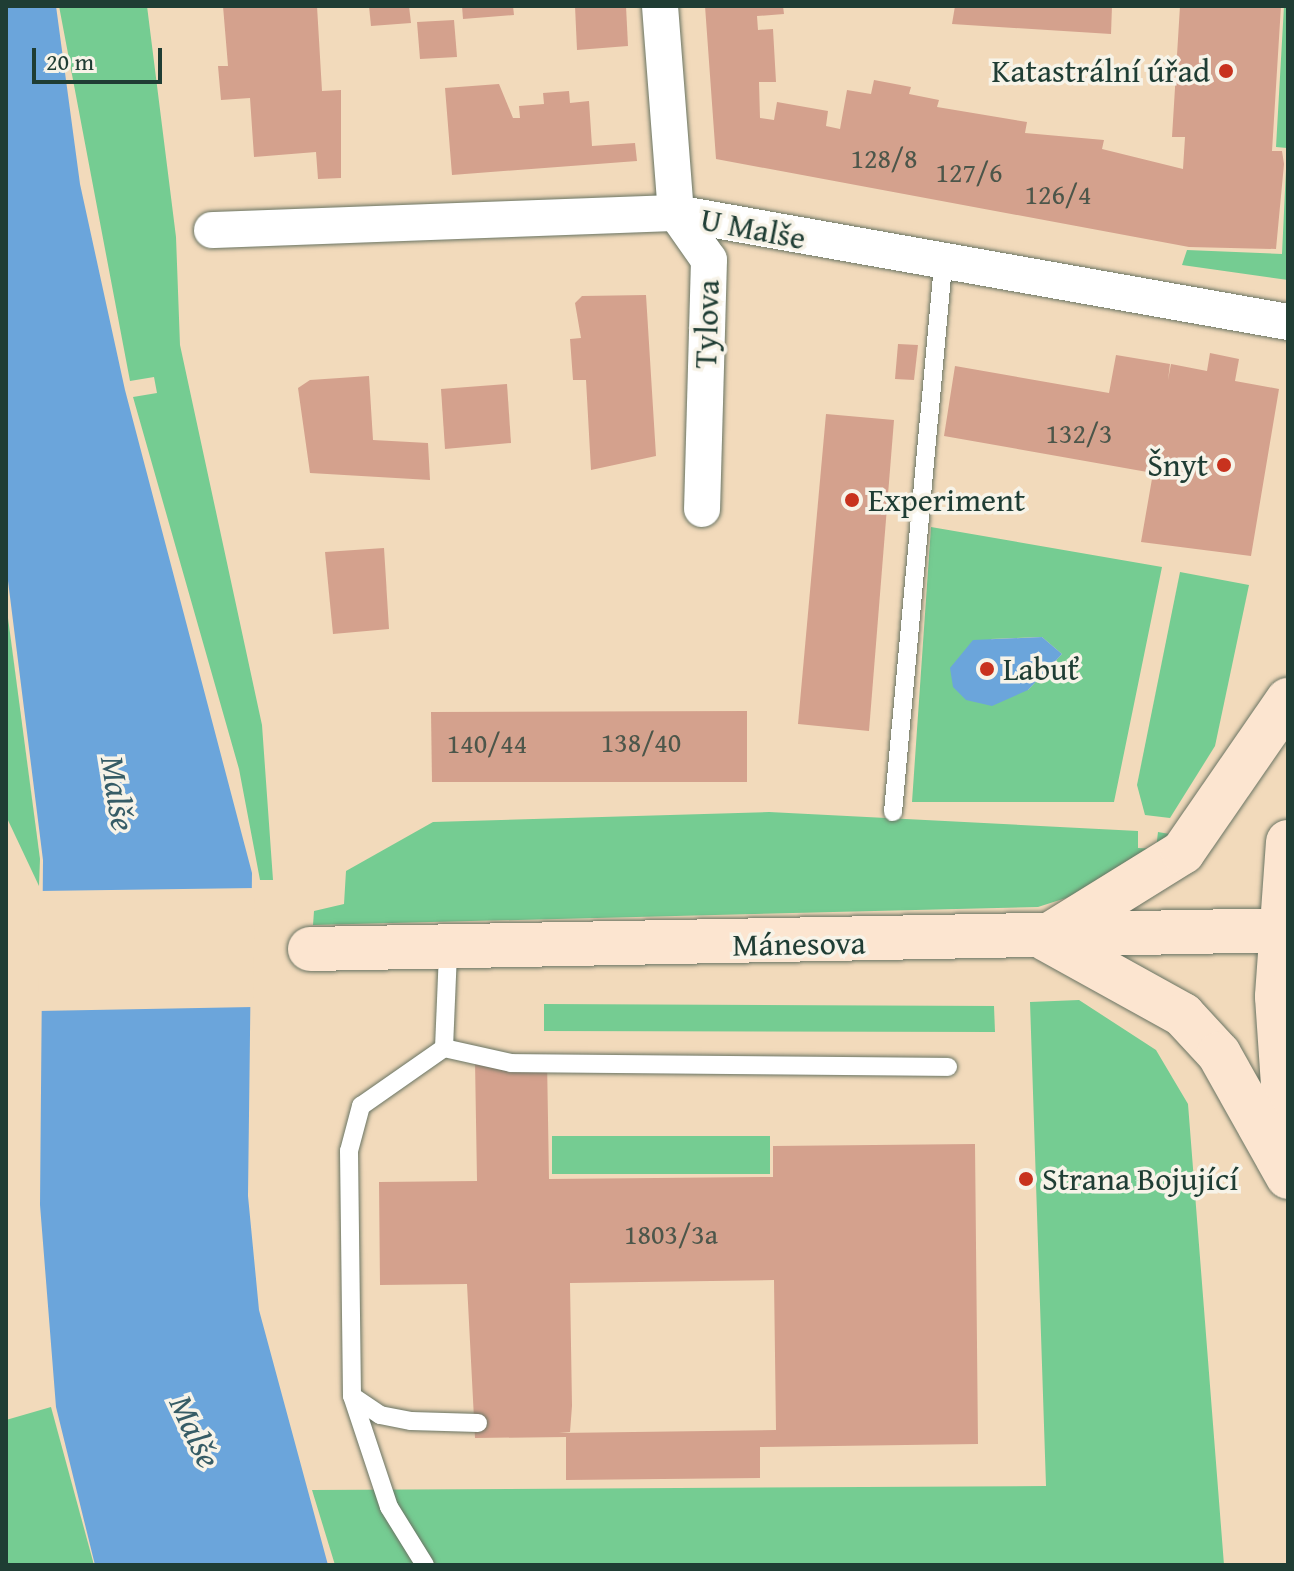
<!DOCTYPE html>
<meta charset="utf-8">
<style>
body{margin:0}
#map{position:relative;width:1294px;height:1571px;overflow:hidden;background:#f2dabb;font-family:"Gentium Book Plus",serif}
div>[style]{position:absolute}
.green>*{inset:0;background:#75cc92}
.water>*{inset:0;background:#6ba5db}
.pier>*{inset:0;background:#f2dabb}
.building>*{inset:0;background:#d4a18d}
.roads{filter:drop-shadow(0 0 2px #697463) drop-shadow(0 0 2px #697463)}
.lane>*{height:18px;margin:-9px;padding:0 9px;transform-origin:9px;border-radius:9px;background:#fff}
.street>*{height:36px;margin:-18px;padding:0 18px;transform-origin:18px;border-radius:18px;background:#fff}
.secondary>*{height:44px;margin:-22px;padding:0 22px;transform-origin:22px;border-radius:22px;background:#fce5d0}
.dots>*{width:22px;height:22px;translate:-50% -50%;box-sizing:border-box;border:4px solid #f7f3e8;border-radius:50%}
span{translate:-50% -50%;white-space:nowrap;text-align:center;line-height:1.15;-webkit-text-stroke:7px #f7f3e8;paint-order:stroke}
.number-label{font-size:28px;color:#4c564a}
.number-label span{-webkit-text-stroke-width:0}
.poi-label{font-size:32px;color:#1f3d34}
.right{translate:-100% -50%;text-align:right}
.left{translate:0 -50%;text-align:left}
.street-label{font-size:32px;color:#1f3d34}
.water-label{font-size:34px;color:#365c66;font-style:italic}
.frame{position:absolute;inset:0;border:8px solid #1f3d34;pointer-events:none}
.scale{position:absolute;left:32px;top:48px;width:130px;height:36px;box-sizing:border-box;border:4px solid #1f3d34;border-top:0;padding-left:10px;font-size:24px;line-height:28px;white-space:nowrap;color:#1f3d34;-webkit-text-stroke:6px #f7f3e8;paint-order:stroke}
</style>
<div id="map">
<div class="green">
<div style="clip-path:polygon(59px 6px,147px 6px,176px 237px,180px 345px,262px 725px,273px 880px,260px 880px,239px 769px,133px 397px,157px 393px,154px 377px,130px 381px)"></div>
<div style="clip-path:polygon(1284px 6px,1288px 6px,1288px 280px,1182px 265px,1187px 250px,1282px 254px,1287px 148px,1276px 147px)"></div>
<div style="clip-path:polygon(evenodd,931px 527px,1162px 567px,1114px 802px,912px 802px,931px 527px,1042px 637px,1062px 654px,1028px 690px,991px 639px,1042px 637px)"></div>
<div style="clip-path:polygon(1180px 572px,1249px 585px,1215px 746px,1170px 818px,1145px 815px,1137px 785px)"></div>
<div style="clip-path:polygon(6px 603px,40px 859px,39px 886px,6px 816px)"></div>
<div style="clip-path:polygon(769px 812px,1138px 831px,1138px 848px,1156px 849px,1158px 832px,1181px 836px,1091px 890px,1038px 907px,313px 925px,314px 911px,344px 904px,346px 871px,433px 822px)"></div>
<div style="clip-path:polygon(1079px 1000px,1156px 1050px,1188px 1104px,1224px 1565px,335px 1565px,312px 1490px,1046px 1486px,1030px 1002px)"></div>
<div style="clip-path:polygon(544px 1004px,994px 1006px,995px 1032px,544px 1031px)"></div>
<div style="clip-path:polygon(552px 1136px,770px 1136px,770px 1174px,552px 1174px)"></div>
<div style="clip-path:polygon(51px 1407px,94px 1565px,6px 1565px,6px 1420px)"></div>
</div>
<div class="water">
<div style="clip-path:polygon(6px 6px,56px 6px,80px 184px,125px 390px,252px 873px,248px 1196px,259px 1310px,328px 1565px,95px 1565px,56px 1407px,40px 1205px,43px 860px,6px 565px)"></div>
<div style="clip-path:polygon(1042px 637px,1062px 654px,1028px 690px,992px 706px,966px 700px,953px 687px,950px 668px,973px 640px)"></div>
</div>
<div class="pier">
<div style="clip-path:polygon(255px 888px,253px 1007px,38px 1011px,39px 891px)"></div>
</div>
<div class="building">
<div style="clip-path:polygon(223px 6px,317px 6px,322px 91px,341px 90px,341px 178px,318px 179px,316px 152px,254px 157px,250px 98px,221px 100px,218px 66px,228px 66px)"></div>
<div style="clip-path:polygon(369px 6px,409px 6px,411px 23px,371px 26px)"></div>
<div style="clip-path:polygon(462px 6px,513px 6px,514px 15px,463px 19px)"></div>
<div style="clip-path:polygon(575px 6px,626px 6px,628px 46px,577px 50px)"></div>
<div style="clip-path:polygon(705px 6px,783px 6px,784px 14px,757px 16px,758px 30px,773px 29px,776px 82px,759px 82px,760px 118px,774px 120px,777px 102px,828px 111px,826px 126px,840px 129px,847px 90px,871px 94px,874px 80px,911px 87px,909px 94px,939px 100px,937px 107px,1027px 122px,1025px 133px,1104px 140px,1102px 149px,1183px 169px,1185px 137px,1172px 137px,1180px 6px,1281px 6px,1272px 151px,1282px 151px,1284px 164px,1276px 249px,1189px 247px,716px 159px)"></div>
<div style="clip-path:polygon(955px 6px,1112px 6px,1111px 34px,952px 24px)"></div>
<div style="clip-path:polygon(454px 20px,457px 57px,420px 59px,417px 22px)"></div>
<div style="clip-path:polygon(499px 84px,513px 118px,520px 118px,519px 106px,544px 104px,543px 93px,569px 91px,570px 103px,589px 101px,592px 146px,635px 143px,637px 161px,452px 175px,445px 88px)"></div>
<div style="clip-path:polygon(646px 295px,656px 456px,591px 470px,586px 380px,573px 380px,570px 339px,581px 338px,575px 303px,582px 296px)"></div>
<div style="clip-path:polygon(898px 344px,918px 345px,914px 380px,895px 379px)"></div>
<div style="clip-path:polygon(1210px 353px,1239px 359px,1235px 381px,1279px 389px,1251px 556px,1141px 542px,1153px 473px,944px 436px,955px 366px,1109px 393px,1116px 355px,1170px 364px,1168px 380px,1171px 364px,1207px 371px)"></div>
<div style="clip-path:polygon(369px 376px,373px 440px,428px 443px,430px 480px,310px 473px,298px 388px,310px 380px)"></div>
<div style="clip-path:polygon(507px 384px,511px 443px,445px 449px,441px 389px)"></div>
<div style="clip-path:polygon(826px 414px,894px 420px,869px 731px,798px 724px)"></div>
<div style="clip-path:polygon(384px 548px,389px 629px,333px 634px,325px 552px)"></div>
<div style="clip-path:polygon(747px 711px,747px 782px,432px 782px,431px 712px)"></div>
<div style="clip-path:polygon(evenodd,547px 1059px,549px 1179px,773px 1177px,773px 1146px,975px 1144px,978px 1444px,760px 1447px,760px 1478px,566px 1480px,566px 1437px,475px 1438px,467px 1284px,380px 1285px,379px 1182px,477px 1181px,475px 1061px,547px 1059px,774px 1280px,776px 1430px,559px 1433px,570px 1432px,572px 1406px,570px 1283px,774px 1280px)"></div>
</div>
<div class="roads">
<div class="lane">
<div style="left:893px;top:812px;width:548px;rotate:-84.77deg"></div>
<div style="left:444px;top:1048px;width:97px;rotate:-87.6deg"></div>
<div style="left:352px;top:1396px;width:34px;rotate:34deg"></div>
<div style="left:380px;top:1415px;width:32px;rotate:11deg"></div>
<div style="left:411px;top:1421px;width:67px;rotate:1.7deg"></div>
<div style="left:425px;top:1565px;width:68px;rotate:-121.8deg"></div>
<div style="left:389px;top:1507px;width:117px;rotate:-108.4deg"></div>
<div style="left:352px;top:1396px;width:245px;rotate:-90.7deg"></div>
<div style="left:349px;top:1151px;width:47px;rotate:-75.1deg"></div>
<div style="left:361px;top:1106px;width:101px;rotate:-34.9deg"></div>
<div style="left:444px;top:1048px;width:69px;rotate:12.6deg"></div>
<div style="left:511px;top:1063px;width:437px;rotate:0.5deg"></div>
</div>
<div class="street">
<div style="left:660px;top:6px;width:208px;rotate:85.6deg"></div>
<div style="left:676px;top:213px;width:57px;rotate:54.9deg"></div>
<div style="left:709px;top:260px;width:249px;rotate:91.6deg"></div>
<div style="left:212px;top:230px;width:464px;rotate:-2.1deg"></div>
<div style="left:676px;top:213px;width:622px;rotate:10.1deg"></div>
</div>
<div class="secondary">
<div style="left:1288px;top:842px;width:155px;rotate:94.1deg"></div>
<div style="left:1277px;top:997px;width:162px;rotate:86.1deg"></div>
<div style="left:1046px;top:937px;width:161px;rotate:-31.8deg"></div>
<div style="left:1183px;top:852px;width:185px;rotate:-55.4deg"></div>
<div style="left:1046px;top:939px;width:157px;rotate:29deg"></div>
<div style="left:1183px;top:1015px;width:53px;rotate:47.3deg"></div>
<div style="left:1219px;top:1054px;width:141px;rotate:60.7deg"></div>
<div style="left:310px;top:949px;width:978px;rotate:-1.11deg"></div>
</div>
</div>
<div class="dots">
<div style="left:1226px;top:71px;background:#c8321e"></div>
<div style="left:1224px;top:465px;background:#c8321e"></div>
<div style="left:852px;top:500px;background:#c8321e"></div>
<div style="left:987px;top:669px;background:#c8321e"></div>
<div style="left:1026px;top:1179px;background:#c8321e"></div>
</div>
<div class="number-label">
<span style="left:884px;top:158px">128/8</span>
<span style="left:969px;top:172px">127/6</span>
<span style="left:1058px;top:194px">126/4</span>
<span style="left:1079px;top:433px">132/3</span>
<span style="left:641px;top:742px">138/40</span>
<span style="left:487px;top:743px">140/44</span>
<span style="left:671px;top:1234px">1803/3a</span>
</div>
<div class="poi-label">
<span class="right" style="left:1210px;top:71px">Katastrální úřad</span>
<span class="right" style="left:1208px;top:465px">Šnyt</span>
<span class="left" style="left:868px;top:500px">Experiment</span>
<span class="left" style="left:1003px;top:669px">Labuť</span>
<span class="left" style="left:1042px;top:1179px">Strana Bojující</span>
</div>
<div class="street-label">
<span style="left:753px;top:229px;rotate:11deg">U Malše</span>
<span style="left:707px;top:324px;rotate:-88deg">Tylova</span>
<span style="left:799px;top:944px;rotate:-1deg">Mánesova</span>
</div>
<div class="water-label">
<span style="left:119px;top:793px;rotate:81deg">Malše</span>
<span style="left:196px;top:1431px;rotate:65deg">Malše</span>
</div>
<div class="frame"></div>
<div class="scale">20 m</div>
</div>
